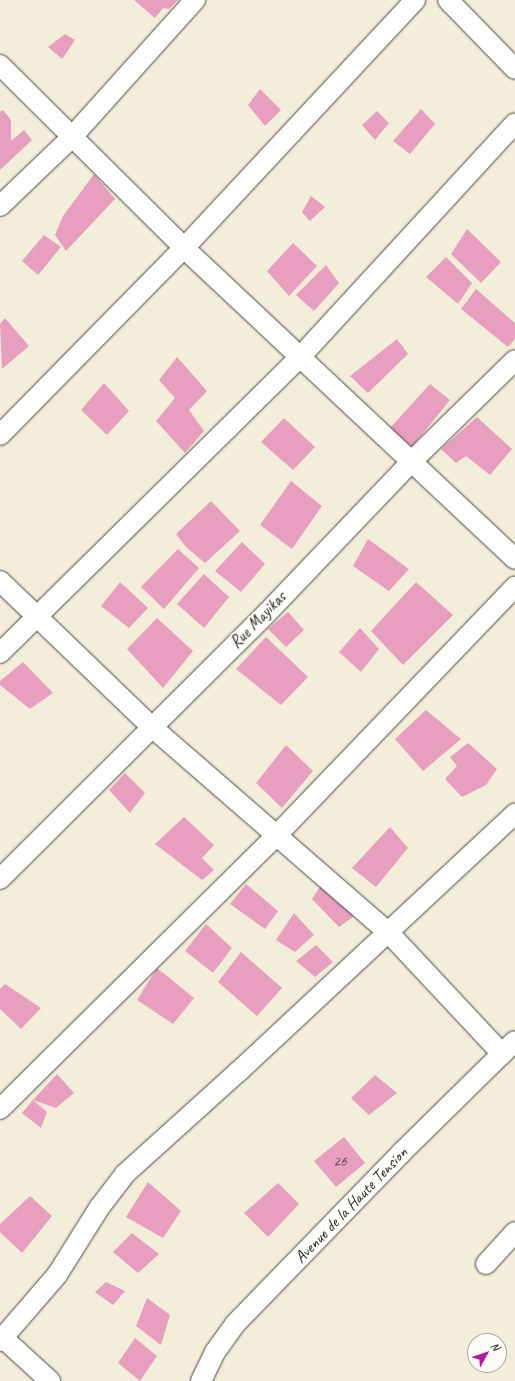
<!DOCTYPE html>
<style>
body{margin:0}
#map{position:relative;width:515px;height:1381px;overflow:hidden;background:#f2eed9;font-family:Caveat,sans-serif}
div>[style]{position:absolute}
.building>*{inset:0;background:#e89ebf}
.roads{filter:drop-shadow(0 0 1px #494845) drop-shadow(0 0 1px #494845)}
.street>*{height:20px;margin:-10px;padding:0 10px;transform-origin:10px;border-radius:10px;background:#fff}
span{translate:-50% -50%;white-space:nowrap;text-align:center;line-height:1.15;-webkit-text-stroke:4px #fdfcf7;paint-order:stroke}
.number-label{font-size:15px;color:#5a4850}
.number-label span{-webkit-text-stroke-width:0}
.street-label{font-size:17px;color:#2b2b2b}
.north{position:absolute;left:467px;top:1333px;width:40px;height:40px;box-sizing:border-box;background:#fdfcf7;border:1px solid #a9a8a5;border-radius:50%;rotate:50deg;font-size:11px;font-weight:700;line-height:16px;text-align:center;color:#2b2b2b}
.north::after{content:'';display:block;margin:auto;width:14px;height:18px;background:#b5179e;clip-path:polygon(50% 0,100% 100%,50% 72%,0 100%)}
</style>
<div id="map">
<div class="building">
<div style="clip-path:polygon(134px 0,178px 0,169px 9px,163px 8px,155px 18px)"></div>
<div style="clip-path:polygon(65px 34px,75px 40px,62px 59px,48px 47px)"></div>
<div style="clip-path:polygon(260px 89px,281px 110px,265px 126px,248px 105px)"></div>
<div style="clip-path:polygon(421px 109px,435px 124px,410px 154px,393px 141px)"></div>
<div style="clip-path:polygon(3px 110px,11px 120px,11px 141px,24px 130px,32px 140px,0 170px,0 112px)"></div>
<div style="clip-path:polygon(377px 111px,389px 123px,375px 140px,362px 125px)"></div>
<div style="clip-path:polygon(94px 174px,115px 199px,66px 251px,55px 235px,63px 216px)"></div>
<div style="clip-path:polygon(311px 196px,325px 207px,310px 221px,302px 212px)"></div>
<div style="clip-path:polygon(467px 229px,501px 262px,481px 283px,451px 254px)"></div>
<div style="clip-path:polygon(44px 235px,61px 247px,38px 275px,22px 261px)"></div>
<div style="clip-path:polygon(293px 243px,317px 266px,289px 296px,267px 271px)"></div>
<div style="clip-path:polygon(446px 257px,472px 283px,458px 304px,426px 277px)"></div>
<div style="clip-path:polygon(326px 265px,339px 283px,314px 311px,296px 295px)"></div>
<div style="clip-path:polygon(476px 289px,515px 323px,515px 339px,508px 347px,461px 309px)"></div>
<div style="clip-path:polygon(5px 318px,29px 346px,2px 369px,0 324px)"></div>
<div style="clip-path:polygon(397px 339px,408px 354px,368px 393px,350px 376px)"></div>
<div style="clip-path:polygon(177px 357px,207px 391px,189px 410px,204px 431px,185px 453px,156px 421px,175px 398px,159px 380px)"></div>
<div style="clip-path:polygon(104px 383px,129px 411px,107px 435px,81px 410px)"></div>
<div style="clip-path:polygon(430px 384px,450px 400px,412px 447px,390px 428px)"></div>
<div style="clip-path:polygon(477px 417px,512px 449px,490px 475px,466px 456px,456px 463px,441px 449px)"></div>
<div style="clip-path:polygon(284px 418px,315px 447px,293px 470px,261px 442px)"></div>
<div style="clip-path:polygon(291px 481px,322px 506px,292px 549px,260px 525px)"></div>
<div style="clip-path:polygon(211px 501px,240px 531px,205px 563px,186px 547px,176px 534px)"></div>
<div style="clip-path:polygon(368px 539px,409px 569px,389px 591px,353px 566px)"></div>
<div style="clip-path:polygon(242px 542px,265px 564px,241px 592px,215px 571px)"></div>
<div style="clip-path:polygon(178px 549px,199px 568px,164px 609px,141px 587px)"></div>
<div style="clip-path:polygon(204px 574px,229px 597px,204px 628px,177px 604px)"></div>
<div style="clip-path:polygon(120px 582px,148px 608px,129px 628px,101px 606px)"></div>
<div style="clip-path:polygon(416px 582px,453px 615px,403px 665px,371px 631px)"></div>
<div style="clip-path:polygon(288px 612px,304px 630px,286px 647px,268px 629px)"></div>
<div style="clip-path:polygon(157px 618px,193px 651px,163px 688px,127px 649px)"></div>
<div style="clip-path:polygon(360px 628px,379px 649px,361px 672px,339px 652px)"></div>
<div style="clip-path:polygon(266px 637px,308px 677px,281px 705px,236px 669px)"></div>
<div style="clip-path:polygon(23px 662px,53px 693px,30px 709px,0 685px,0 681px)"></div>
<div style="clip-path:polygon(426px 710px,461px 739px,423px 771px,395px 739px)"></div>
<div style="clip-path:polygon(468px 743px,497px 769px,486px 785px,462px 797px,445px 779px,457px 766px,450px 757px)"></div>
<div style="clip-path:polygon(286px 745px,313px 771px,282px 808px,256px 783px)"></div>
<div style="clip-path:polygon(125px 773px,145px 793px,130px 813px,109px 790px)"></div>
<div style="clip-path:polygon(184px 817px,214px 845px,202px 858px,214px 870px,202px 880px,155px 844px)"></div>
<div style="clip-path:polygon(390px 827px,408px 848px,376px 887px,352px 868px)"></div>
<div style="clip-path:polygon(246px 884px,278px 911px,265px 929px,230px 904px)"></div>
<div style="clip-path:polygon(321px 885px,354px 916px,339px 927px,312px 899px)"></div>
<div style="clip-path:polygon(294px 913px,314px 935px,295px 952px,276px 940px)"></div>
<div style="clip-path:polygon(206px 924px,232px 948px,213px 973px,185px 951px)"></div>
<div style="clip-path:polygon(316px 945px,333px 962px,315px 977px,296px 961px)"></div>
<div style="clip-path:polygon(241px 952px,282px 988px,257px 1016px,218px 982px)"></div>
<div style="clip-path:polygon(157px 968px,194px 998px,173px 1024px,137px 1000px)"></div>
<div style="clip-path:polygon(5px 984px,41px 1008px,21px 1029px,0 1009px,0 989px)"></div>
<div style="clip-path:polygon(57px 1074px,74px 1093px,56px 1108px,33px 1100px,47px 1112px,41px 1128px,22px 1113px,33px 1100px)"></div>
<div style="clip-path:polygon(375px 1075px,397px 1093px,369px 1115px,351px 1098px)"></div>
<div style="clip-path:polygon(344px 1137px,365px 1163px,336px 1187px,314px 1161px)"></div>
<div style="clip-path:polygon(148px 1182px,181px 1211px,163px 1238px,126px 1217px)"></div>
<div style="clip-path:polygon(278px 1183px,299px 1204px,268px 1237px,244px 1213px)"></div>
<div style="clip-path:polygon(30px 1196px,52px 1216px,22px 1253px,0 1232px,0 1224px)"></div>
<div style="clip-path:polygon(132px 1233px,159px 1254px,138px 1273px,113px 1252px)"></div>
<div style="clip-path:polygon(106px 1282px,125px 1291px,113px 1305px,95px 1292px)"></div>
<div style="clip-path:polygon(147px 1298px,170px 1315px,161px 1345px,136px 1326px)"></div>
<div style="clip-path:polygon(135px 1338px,157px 1356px,140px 1381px,118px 1363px)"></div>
</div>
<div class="roads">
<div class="street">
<div style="left:448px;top:0;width:96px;rotate:45.8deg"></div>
<div style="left:0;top:65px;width:260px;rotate:44.8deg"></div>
<div style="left:184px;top:248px;width:454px;rotate:43.2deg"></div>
<div style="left:0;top:206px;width:98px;rotate:-43.8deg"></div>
<div style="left:71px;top:138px;width:186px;rotate:-48.1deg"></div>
<div style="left:0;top:435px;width:262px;rotate:-45.5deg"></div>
<div style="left:184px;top:248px;width:339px;rotate:-47deg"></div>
<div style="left:0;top:581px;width:212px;rotate:43.9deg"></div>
<div style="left:153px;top:728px;width:311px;rotate:41deg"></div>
<div style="left:388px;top:932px;width:167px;rotate:46.9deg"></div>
<div style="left:0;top:653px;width:423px;rotate:-44.6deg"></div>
<div style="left:301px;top:356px;width:316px;rotate:-47.4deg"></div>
<div style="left:0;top:879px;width:375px;rotate:-44.9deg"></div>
<div style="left:266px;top:614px;width:211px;rotate:-46.3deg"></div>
<div style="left:412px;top:461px;width:144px;rotate:-44.4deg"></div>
<div style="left:0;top:1109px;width:387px;rotate:-44.7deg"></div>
<div style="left:275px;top:837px;width:347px;rotate:-46.2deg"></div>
<div style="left:486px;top:1264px;width:43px;rotate:-47.8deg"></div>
<div style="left:3px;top:1338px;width:64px;rotate:42.5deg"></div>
<div style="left:0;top:1341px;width:87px;rotate:-49.2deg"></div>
<div style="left:57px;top:1275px;width:79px;rotate:-57.9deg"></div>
<div style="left:99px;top:1208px;width:43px;rotate:-52.6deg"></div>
<div style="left:125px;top:1174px;width:152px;rotate:-42.1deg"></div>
<div style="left:238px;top:1072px;width:379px;rotate:-43deg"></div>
<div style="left:201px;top:1381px;width:32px;rotate:-64deg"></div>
<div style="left:215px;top:1352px;width:34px;rotate:-54deg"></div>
<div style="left:235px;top:1324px;width:240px;rotate:-45.8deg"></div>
<div style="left:402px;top:1152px;width:158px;rotate:-44.5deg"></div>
</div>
</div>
<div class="number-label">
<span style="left:340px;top:1162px">26</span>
</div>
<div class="street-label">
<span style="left:258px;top:620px;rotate:-46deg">Rue Mayikas</span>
<span style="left:351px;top:1205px;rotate:-46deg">Avenue de la Haute Tension</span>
</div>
<div class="north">N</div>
</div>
